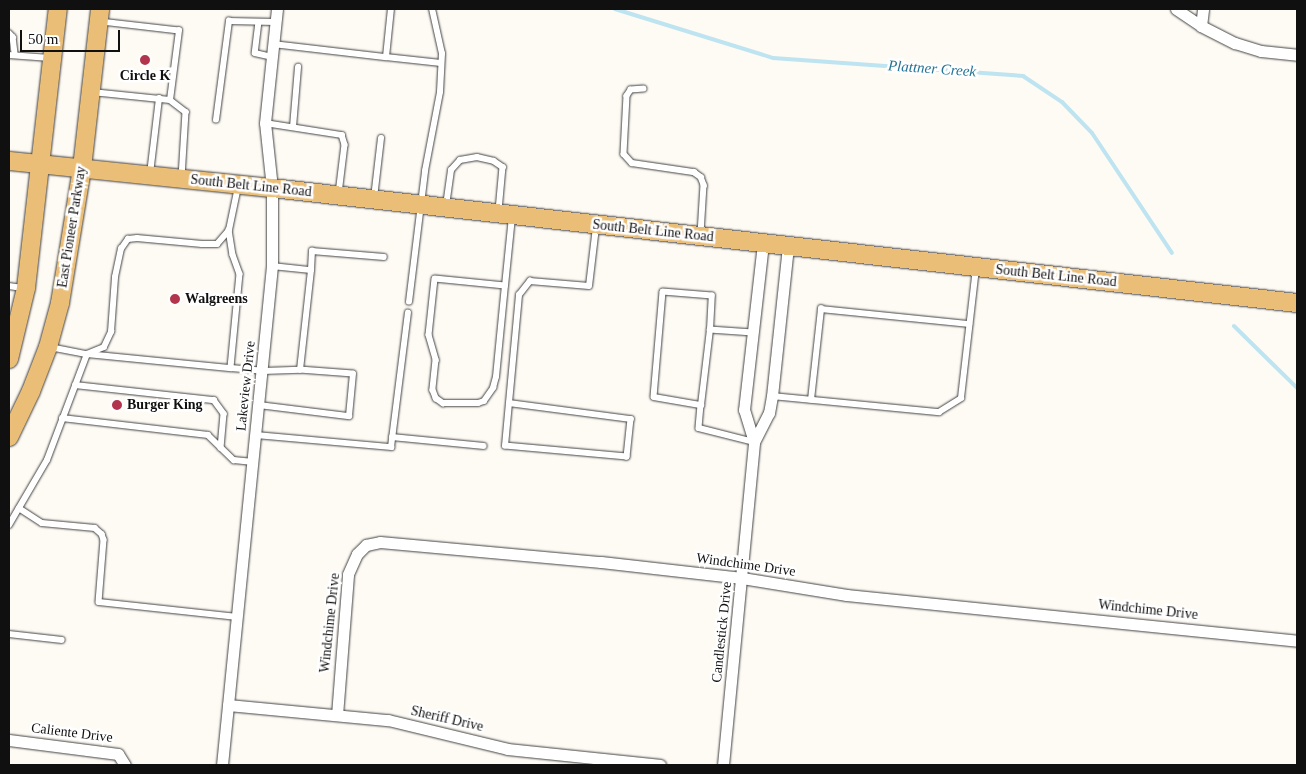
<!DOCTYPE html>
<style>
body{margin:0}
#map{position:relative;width:1306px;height:774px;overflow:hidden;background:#fefaf4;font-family:"Times New Roman",serif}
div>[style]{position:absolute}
.stream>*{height:4px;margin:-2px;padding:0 2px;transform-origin:2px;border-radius:2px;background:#bde4f0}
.roads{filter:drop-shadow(0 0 1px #434343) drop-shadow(0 0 1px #434343)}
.service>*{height:5.5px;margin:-2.75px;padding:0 2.75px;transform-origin:2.75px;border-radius:2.75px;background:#fff}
.minor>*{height:11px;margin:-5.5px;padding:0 5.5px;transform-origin:5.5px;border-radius:5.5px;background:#fff}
.primary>*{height:18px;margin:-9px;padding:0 9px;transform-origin:9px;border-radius:9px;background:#ebbe77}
.dots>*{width:14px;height:14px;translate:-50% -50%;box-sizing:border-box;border:2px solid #fff;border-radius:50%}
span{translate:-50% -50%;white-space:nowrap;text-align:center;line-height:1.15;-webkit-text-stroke:5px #fff;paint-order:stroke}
.poi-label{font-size:14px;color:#101010;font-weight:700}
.left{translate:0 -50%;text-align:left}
.street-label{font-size:14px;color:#101010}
.water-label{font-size:15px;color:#257496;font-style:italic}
.frame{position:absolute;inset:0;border:10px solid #101010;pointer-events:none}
.scale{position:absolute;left:20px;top:30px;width:100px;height:22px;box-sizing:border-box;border:2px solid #101010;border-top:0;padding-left:6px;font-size:15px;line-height:18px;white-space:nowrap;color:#101010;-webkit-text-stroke:4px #fff;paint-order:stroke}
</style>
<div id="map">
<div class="stream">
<div style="left:615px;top:9px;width:165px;rotate:17.2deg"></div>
<div style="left:773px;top:58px;width:251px;rotate:4.1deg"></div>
<div style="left:1023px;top:76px;width:47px;rotate:33.7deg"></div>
<div style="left:1062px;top:102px;width:43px;rotate:45.9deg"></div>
<div style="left:1092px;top:133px;width:144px;rotate:56.3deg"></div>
<div style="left:1234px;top:326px;width:88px;rotate:44.5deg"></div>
</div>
<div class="roads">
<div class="service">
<div style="left:259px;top:22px;width:31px;rotate:97deg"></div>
<div style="left:255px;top:53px;width:17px;rotate:13deg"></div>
<div style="left:9px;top:33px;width:6px;rotate:45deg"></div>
<div style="left:13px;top:37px;width:17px;rotate:83deg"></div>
<div style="left:273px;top:44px;width:114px;rotate:6.6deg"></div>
<div style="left:386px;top:57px;width:48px;rotate:-84.1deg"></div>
<div style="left:9px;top:55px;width:41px;rotate:4.2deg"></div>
<div style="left:386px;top:57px;width:55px;rotate:6.2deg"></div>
<div style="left:644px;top:89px;width:13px;rotate:176deg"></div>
<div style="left:631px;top:90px;width:7px;rotate:124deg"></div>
<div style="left:627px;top:96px;width:58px;rotate:93deg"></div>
<div style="left:624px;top:154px;width:12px;rotate:48deg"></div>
<div style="left:632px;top:163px;width:63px;rotate:8.3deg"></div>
<div style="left:694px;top:172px;width:9px;rotate:36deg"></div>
<div style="left:701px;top:177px;width:9px;rotate:69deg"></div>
<div style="left:704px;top:185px;width:49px;rotate:93.5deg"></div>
<div style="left:92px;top:92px;width:78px;rotate:5.9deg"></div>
<div style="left:170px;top:100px;width:70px;rotate:-82.6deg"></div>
<div style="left:179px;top:31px;width:79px;rotate:-173.4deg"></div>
<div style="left:170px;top:100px;width:20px;rotate:37deg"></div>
<div style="left:186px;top:112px;width:65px;rotate:93.5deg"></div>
<div style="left:216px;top:120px;width:100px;rotate:-82.5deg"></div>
<div style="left:229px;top:21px;width:46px;rotate:1.2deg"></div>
<div style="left:265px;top:123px;width:78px;rotate:8.9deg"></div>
<div style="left:342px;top:135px;width:10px;rotate:73deg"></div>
<div style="left:345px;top:145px;width:49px;rotate:97deg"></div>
<div style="left:293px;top:127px;width:60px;rotate:-85.2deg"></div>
<div style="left:150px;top:174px;width:76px;rotate:-83.2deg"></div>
<div style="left:374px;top:198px;width:60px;rotate:-83.3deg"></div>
<div style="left:446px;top:206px;width:36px;rotate:-82deg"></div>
<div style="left:451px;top:170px;width:13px;rotate:-48deg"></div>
<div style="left:460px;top:160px;width:17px;rotate:-10deg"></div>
<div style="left:477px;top:157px;width:17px;rotate:13deg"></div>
<div style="left:494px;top:161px;width:11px;rotate:34deg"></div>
<div style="left:503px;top:167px;width:44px;rotate:95.2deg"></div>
<div style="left:229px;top:230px;width:25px;rotate:81deg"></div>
<div style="left:233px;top:255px;width:20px;rotate:70deg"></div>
<div style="left:240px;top:274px;width:94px;rotate:95.5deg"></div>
<div style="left:231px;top:368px;width:32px;rotate:5deg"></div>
<div style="left:263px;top:371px;width:37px;rotate:-2deg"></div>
<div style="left:272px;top:266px;width:39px;rotate:6deg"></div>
<div style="left:311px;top:270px;width:19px;rotate:-87deg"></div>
<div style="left:312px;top:251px;width:72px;rotate:4.8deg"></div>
<div style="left:9px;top:286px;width:15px;rotate:8deg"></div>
<div style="left:505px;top:286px;width:70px;rotate:-174.3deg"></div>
<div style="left:435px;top:279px;width:56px;rotate:96.1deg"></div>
<div style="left:429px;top:335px;width:26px;rotate:74deg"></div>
<div style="left:436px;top:360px;width:30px;rotate:96deg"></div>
<div style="left:433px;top:390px;width:9px;rotate:69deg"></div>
<div style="left:436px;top:398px;width:9px;rotate:36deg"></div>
<div style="left:443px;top:403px;width:35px"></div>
<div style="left:478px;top:403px;width:6px;rotate:-18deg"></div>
<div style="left:484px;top:401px;width:16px;rotate:-55deg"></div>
<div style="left:493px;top:388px;width:11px;rotate:-75deg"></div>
<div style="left:496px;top:377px;width:91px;rotate:-84.4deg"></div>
<div style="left:505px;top:286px;width:69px;rotate:-84.2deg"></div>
<div style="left:409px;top:302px;width:132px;rotate:-83deg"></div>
<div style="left:425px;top:171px;width:80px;rotate:-79.2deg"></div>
<div style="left:440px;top:92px;width:38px;rotate:-87deg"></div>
<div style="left:442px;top:54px;width:46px;rotate:-102.5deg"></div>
<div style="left:753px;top:333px;width:43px;rotate:-176deg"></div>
<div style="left:710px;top:330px;width:34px;rotate:-87deg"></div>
<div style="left:712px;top:296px;width:49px;rotate:-175.3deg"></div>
<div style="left:663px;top:292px;width:105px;rotate:94.9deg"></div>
<div style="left:654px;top:397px;width:48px;rotate:9.7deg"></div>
<div style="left:701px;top:405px;width:23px;rotate:95deg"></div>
<div style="left:699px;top:428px;width:57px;rotate:14.3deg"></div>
<div style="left:50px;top:347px;width:38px;rotate:11deg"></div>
<div style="left:87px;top:354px;width:145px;rotate:5.6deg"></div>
<div style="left:75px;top:385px;width:140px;rotate:6.2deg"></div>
<div style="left:214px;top:400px;width:17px;rotate:54deg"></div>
<div style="left:224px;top:414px;width:34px;rotate:95deg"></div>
<div style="left:772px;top:396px;width:168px;rotate:5.5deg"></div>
<div style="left:939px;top:412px;width:26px;rotate:-32deg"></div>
<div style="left:961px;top:398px;width:130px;rotate:-83.4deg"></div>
<div style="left:811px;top:400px;width:92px;rotate:-83.7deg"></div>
<div style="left:821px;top:309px;width:149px;rotate:5.8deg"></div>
<div style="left:509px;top:403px;width:123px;rotate:7.5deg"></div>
<div style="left:631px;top:419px;width:38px;rotate:96deg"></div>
<div style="left:627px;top:457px;width:122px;rotate:-174.8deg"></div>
<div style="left:505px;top:446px;width:152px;rotate:-84.7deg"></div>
<div style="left:519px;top:295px;width:18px;rotate:-52deg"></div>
<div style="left:530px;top:281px;width:59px;rotate:4.8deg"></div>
<div style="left:589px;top:286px;width:59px;rotate:-83.2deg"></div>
<div style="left:259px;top:405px;width:91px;rotate:7deg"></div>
<div style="left:349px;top:416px;width:42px;rotate:-84.6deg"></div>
<div style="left:353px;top:374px;width:53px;rotate:-175.7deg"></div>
<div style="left:300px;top:370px;width:101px;rotate:-83.7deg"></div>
<div style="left:701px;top:405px;width:76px;rotate:-83.2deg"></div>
<div style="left:62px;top:418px;width:147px;rotate:6.6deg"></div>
<div style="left:208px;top:435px;width:36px;rotate:44deg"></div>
<div style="left:234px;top:460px;width:19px;rotate:6deg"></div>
<div style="left:256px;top:435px;width:136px;rotate:5.1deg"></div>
<div style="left:391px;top:447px;width:135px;rotate:-82.8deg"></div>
<div style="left:392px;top:437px;width:92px;rotate:5.6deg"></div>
<div style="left:19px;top:508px;width:27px;rotate:33deg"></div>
<div style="left:42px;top:523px;width:53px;rotate:5.4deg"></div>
<div style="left:95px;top:528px;width:9px;rotate:41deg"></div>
<div style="left:102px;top:534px;width:6px;rotate:72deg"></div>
<div style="left:104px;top:540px;width:62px;rotate:94.6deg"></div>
<div style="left:99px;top:602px;width:139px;rotate:6.2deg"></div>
<div style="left:9px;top:525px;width:75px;rotate:-59.7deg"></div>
<div style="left:47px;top:460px;width:113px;rotate:-69.3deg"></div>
<div style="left:87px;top:354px;width:18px;rotate:-22deg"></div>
<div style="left:104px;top:347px;width:17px;rotate:-65deg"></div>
<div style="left:111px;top:332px;width:55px;rotate:-85.8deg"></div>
<div style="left:115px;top:277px;width:29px;rotate:-78deg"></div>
<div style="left:121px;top:249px;width:12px;rotate:-55deg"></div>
<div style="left:128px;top:239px;width:9px;rotate:-6deg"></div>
<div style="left:137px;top:238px;width:65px;rotate:5.3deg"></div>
<div style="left:202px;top:244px;width:15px"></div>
<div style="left:217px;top:244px;width:18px;rotate:-49deg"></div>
<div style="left:229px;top:230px;width:44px;rotate:-78.2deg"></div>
<div style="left:9px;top:634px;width:53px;rotate:6.5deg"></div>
</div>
<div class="minor">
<div style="left:1176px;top:9px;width:30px;rotate:34deg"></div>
<div style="left:1201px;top:26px;width:38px;rotate:27deg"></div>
<div style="left:1235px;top:43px;width:27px;rotate:17deg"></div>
<div style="left:1261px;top:51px;width:36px;rotate:6deg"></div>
<div style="left:1201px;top:26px;width:17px;rotate:-83deg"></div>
<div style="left:754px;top:442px;width:34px;rotate:-107deg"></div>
<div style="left:744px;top:410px;width:168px;rotate:-83.5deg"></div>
<div style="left:228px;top:705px;width:161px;rotate:5.4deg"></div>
<div style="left:388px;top:720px;width:123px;rotate:13.6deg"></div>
<div style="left:508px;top:749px;width:153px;rotate:6deg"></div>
<div style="left:337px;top:715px;width:141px;rotate:-85.5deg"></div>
<div style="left:348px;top:574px;width:22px;rotate:-66deg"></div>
<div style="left:357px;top:554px;width:13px;rotate:-45deg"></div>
<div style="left:366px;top:545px;width:14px;rotate:-12deg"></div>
<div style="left:380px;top:542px;width:222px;rotate:5.2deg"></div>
<div style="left:601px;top:562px;width:142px;rotate:6.5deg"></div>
<div style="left:742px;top:578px;width:106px;rotate:9.2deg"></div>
<div style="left:847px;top:595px;width:452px;rotate:5.8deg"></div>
<div style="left:9px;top:740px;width:110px;rotate:7.3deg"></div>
<div style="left:118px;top:754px;width:13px;rotate:58deg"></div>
<div style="left:222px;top:765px;width:501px;rotate:-84.28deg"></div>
<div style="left:272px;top:266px;width:78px;rotate:-90deg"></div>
<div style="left:272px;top:188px;width:65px;rotate:-96.1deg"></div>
<div style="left:265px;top:123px;width:115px;rotate:-84deg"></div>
<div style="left:723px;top:765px;width:324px;rotate:-84.5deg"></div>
<div style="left:754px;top:442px;width:33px;rotate:-63deg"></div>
<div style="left:769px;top:413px;width:17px;rotate:-80deg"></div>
<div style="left:772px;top:396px;width:151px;rotate:-83.9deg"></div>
</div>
<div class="primary">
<div style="left:9px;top:161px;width:264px;rotate:5.9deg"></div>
<div style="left:272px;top:188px;width:1031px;rotate:6.4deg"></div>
<div style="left:9px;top:359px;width:73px;rotate:-76.5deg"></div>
<div style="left:26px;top:288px;width:281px;rotate:-83.5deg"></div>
<div style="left:9px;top:437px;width:51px;rotate:-64.4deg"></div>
<div style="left:31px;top:391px;width:47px;rotate:-68.9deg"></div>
<div style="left:48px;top:347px;width:46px;rotate:-74.7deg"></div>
<div style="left:60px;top:303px;width:137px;rotate:-80.7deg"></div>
<div style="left:82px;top:168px;width:160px;rotate:-83.5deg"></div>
</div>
</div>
<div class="dots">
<div style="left:145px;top:60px;background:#b2354d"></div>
<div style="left:175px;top:299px;background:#b2354d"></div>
<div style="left:117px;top:405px;background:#b2354d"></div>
</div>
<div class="poi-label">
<span style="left:145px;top:76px">Circle K</span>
<span class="left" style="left:185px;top:299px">Walgreens</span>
<span class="left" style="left:127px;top:405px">Burger King</span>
</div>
<div class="street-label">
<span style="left:251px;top:186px;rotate:6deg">South Belt Line Road</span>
<span style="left:72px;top:227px;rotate:-81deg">East Pioneer Parkway</span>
<span style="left:653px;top:231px;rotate:6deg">South Belt Line Road</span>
<span style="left:1056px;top:276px;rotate:6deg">South Belt Line Road</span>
<span style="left:246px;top:386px;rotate:-84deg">Lakeview Drive</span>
<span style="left:746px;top:565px;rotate:8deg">Windchime Drive</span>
<span style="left:1148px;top:610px;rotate:6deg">Windchime Drive</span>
<span style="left:330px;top:623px;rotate:-84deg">Windchime Drive</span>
<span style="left:722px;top:632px;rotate:-84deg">Candlestick Drive</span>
<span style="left:447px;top:719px;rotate:13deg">Sheriff Drive</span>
<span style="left:72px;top:733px;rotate:7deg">Caliente Drive</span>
</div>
<div class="water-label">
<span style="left:932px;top:69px;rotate:4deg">Plattner Creek</span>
</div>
<div class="frame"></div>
<div class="scale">50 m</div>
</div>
